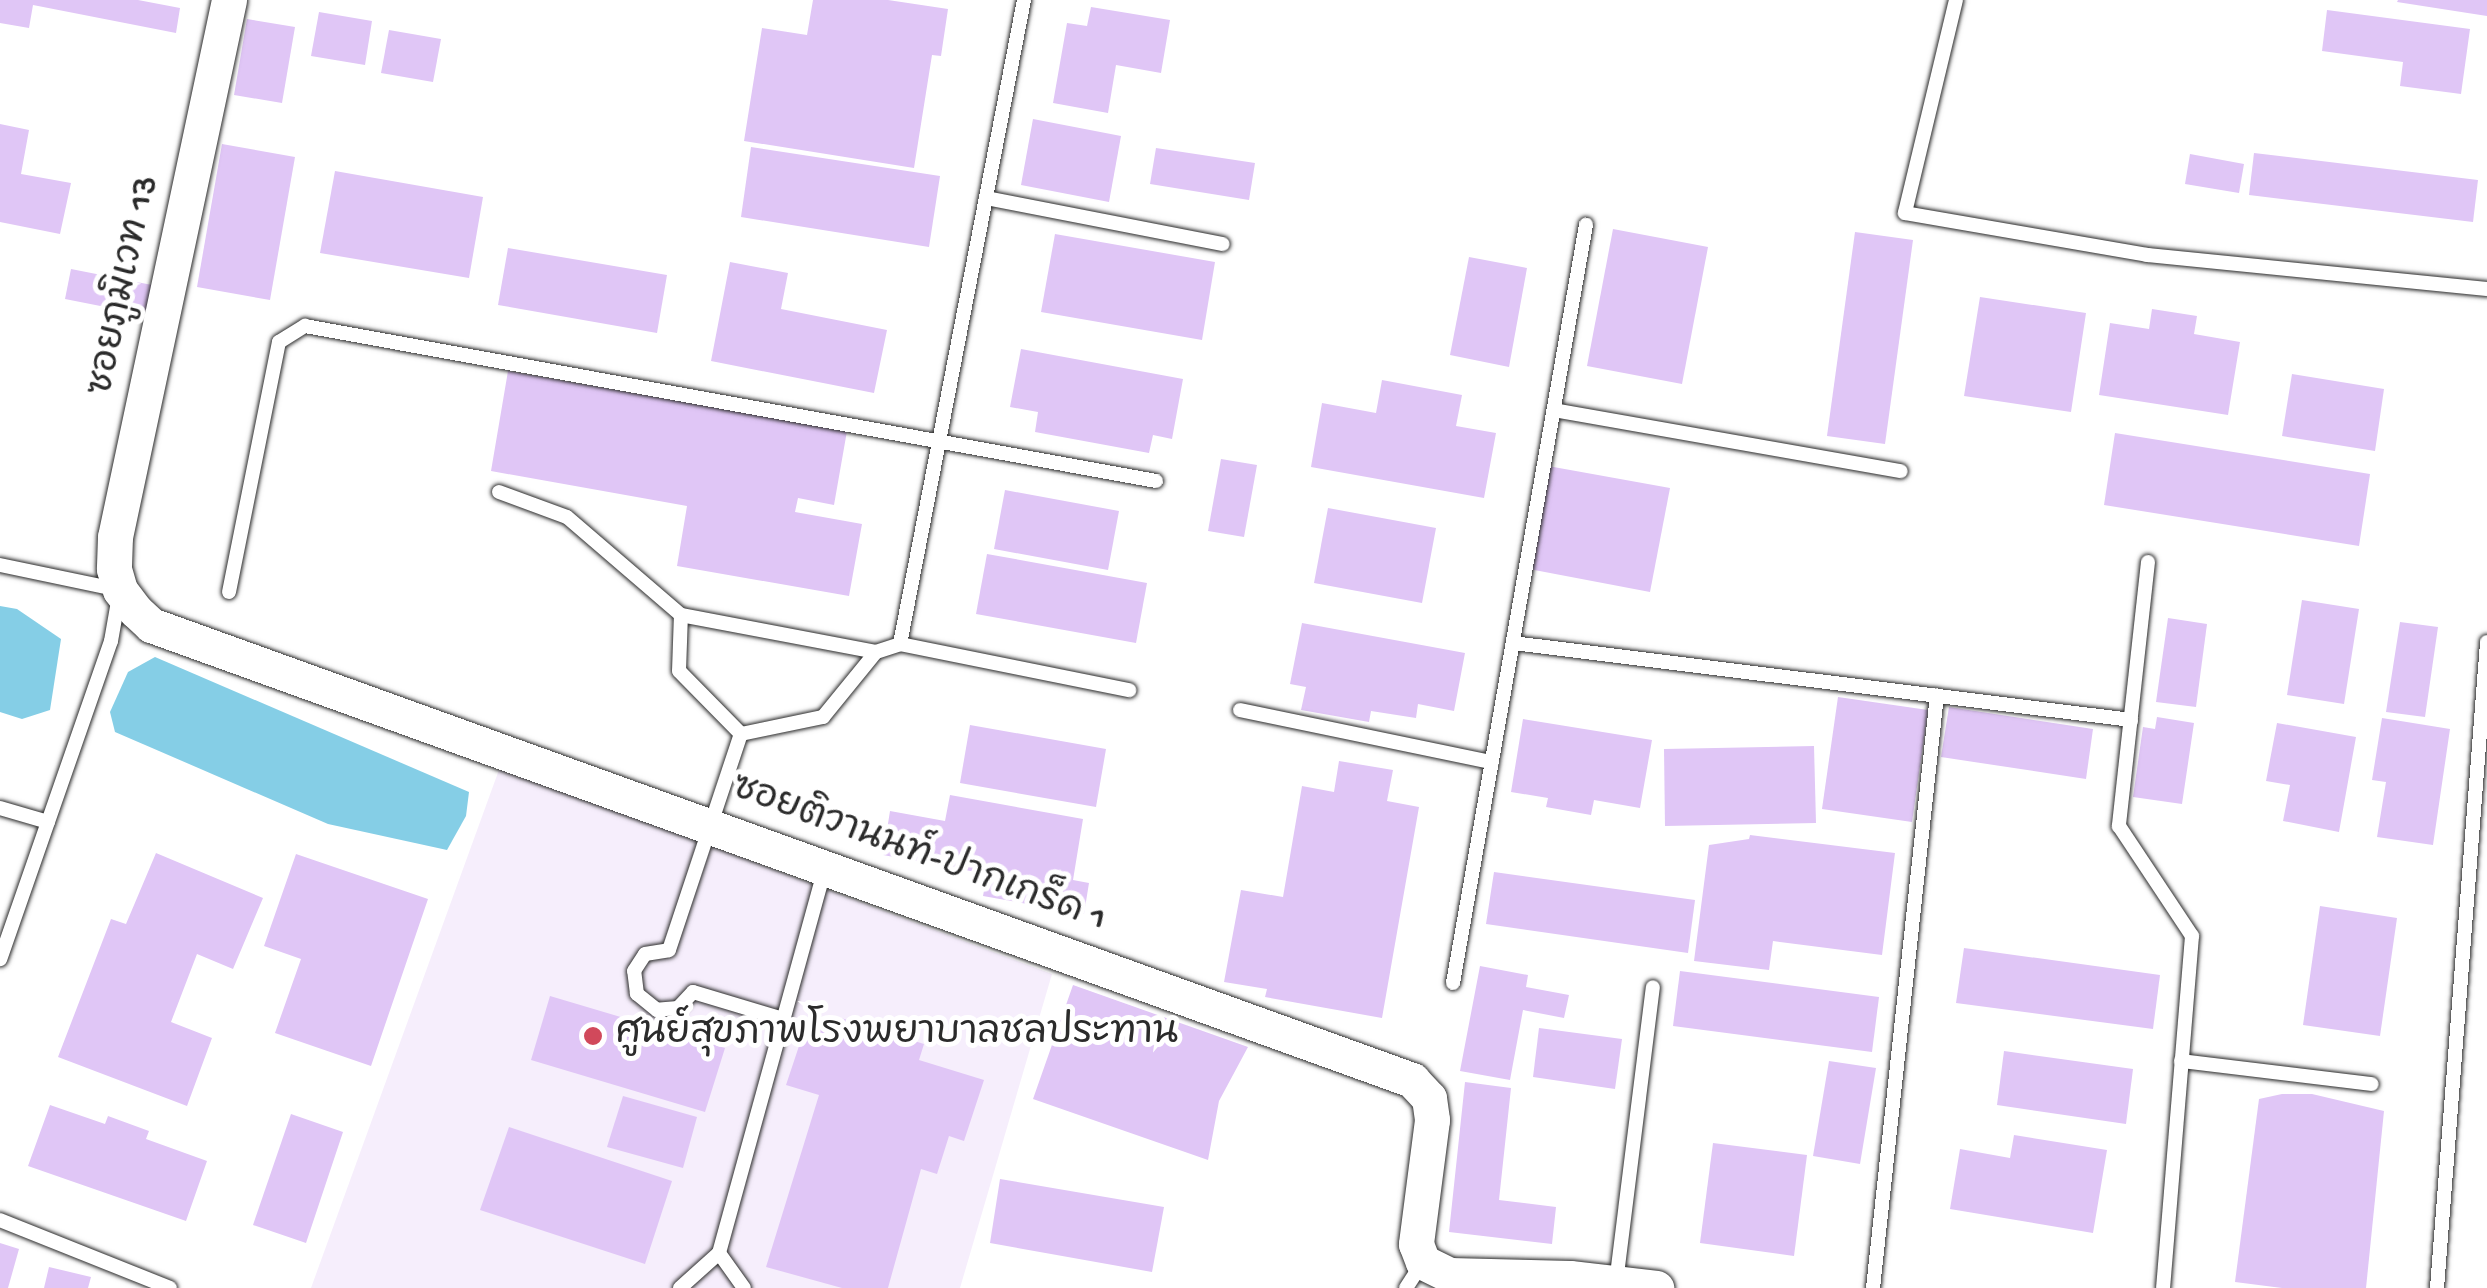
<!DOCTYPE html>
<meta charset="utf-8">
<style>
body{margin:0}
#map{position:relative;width:2487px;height:1288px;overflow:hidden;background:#fff;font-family:"Gochi Hand","Playpen Sans Thai",sans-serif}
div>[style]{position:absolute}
.built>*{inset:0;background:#f6eefc}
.water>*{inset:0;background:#85cee6}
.building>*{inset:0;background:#e0c6f6}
.roads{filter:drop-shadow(0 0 2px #2b2b2b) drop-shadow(0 0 2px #2b2b2b)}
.service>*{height:14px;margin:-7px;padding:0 7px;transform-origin:7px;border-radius:7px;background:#fff}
.tertiary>*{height:35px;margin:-17.5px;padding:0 17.5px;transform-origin:17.5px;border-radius:17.5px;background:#fff}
.dots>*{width:28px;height:28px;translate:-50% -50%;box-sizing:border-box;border:5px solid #fff;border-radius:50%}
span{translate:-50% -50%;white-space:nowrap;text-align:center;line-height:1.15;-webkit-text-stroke:10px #fff;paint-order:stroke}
.street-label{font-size:38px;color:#2b2b2b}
.poi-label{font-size:38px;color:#2b2b2b}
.left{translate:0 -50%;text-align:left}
</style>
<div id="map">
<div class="built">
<div style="clip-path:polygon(500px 767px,1052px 974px,960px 1288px,311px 1288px)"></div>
</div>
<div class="water">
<div style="clip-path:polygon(0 606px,17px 609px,61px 639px,50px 710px,22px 719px,0 712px)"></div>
<div style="clip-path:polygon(155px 657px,469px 792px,466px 816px,447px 850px,328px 824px,115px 732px,110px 712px,128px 672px)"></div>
</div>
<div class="building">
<div style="clip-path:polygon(0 0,138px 0,180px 8px,176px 33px,33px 5px,29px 28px,0 23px)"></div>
<div style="clip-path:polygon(813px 0,888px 0,948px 9px,941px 56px,932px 55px,914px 168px,744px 141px,762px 28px,807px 35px)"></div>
<div style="clip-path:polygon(2398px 0,2487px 0,2487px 16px,2397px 2px)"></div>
<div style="clip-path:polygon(1091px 7px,1170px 20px,1161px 73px,1116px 65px,1108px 113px,1053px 103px,1067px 23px,1087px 26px)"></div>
<div style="clip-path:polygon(2327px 10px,2470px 29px,2461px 94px,2400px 86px,2403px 62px,2322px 51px)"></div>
<div style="clip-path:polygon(319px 12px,372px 21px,365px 65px,311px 56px)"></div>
<div style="clip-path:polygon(247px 19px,295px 27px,282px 103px,234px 95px)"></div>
<div style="clip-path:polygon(389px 30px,441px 39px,433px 82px,381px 73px)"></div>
<div style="clip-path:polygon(1033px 119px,1121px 136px,1109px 202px,1021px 185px)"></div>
<div style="clip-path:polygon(0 124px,29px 130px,21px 174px,71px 183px,60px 234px,0 222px)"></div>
<div style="clip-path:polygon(222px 144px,295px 157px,270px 300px,197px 287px)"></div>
<div style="clip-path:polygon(751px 147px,940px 176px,929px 247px,741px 217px)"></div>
<div style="clip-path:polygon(1156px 148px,1255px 163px,1249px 200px,1150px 184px)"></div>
<div style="clip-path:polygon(2254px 153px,2478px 180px,2473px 222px,2249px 195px)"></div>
<div style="clip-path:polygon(2190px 154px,2244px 164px,2239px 193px,2185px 184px)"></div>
<div style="clip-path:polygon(335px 171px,483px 197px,469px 278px,320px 253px)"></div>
<div style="clip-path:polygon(1613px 229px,1708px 247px,1682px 384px,1587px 366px)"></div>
<div style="clip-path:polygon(1855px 232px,1913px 240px,1885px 444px,1827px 436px)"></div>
<div style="clip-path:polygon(1055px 234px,1215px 262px,1202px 340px,1041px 312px)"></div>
<div style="clip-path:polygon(508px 248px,667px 275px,657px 333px,498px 305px)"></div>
<div style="clip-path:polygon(1469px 257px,1527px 268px,1509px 367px,1450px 355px)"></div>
<div style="clip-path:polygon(730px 262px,788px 273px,781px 309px,887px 330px,874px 393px,711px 361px)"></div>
<div style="clip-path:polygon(71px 269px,152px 285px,146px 315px,65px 299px)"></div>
<div style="clip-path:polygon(1980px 297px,2086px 313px,2071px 412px,1964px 396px)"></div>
<div style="clip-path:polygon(2152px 309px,2197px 316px,2194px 334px,2240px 342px,2228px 415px,2099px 395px,2110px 323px,2149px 329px)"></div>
<div style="clip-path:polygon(1021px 349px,1183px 379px,1172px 439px,1153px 435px,1149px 453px,1035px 432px,1038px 412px,1010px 407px)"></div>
<div style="clip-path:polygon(508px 371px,847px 431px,834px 505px,798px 498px,795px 512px,862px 524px,849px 596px,677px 566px,687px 506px,491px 471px)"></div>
<div style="clip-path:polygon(2292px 374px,2384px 389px,2375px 451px,2282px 436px)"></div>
<div style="clip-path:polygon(1382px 380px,1462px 395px,1456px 426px,1496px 433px,1484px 498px,1311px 467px,1322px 403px,1376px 413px)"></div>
<div style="clip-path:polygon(2115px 433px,2370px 474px,2359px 546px,2104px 505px)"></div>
<div style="clip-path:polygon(1221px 459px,1257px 465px,1244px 537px,1208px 531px)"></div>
<div style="clip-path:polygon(1548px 466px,1670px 488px,1650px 592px,1529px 569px)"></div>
<div style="clip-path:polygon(1005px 490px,1119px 511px,1108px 570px,994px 549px)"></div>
<div style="clip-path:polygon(1328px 508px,1436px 528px,1422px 603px,1314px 583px)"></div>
<div style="clip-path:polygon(987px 554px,1147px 583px,1136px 643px,976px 614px)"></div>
<div style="clip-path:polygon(2302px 600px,2359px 609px,2344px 704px,2287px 695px)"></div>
<div style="clip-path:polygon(2168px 618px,2207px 624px,2196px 707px,2156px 702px)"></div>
<div style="clip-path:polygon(2400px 622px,2438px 627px,2425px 717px,2386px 712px)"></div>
<div style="clip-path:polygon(1302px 623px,1465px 653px,1454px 711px,1418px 704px,1416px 718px,1371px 711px,1369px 722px,1301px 710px,1306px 687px,1290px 684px)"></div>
<div style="clip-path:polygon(1838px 697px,1928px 710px,1912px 822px,1822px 809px)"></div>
<div style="clip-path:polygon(1949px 707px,2093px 729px,2086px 779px,1941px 757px)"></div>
<div style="clip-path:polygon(2157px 717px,2194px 723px,2182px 804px,2133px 797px,2143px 727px,2155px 729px)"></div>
<div style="clip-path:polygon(2382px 718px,2450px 729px,2433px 845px,2377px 837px,2386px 782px,2372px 780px)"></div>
<div style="clip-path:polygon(1523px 719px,1652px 740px,1640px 808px,1594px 800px,1591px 815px,1546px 807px,1548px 798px,1511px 792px)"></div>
<div style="clip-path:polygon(2277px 723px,2356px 737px,2339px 832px,2283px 821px,2290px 785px,2266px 781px)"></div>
<div style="clip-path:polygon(970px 725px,1106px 749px,1096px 807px,960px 783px)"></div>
<div style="clip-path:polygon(1814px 746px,1816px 823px,1665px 826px,1664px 749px)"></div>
<div style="clip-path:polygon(1339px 761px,1393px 770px,1387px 801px,1419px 807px,1382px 1018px,1265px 997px,1267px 989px,1224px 982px,1241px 890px,1283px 897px,1302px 786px,1334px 792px)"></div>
<div style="clip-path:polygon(950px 795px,1083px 819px,1073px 880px,1089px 883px,1084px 914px,983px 896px,987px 874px,883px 855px,890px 811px,945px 821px)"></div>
<div style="clip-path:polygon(1750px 835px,1895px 853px,1882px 955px,1773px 941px,1769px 970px,1694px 961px,1709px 845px,1749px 839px)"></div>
<div style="clip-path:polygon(156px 853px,263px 898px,233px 969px,197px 954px,171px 1022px,212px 1038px,187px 1106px,58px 1057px,111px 919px,126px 924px)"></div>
<div style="clip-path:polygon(296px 854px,428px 899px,371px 1066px,275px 1033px,301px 959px,264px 946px)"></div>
<div style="clip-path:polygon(1494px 872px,1695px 900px,1688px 953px,1486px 924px)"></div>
<div style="clip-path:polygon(2320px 906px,2397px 918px,2380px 1036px,2303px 1025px)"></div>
<div style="clip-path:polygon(1964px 948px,2160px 975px,2153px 1029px,1956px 1003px)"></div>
<div style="clip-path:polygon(1480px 966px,1528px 975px,1526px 987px,1569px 995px,1564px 1018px,1523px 1010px,1510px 1080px,1460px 1071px)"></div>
<div style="clip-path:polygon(1680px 971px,1879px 997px,1872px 1052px,1673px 1026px)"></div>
<div style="clip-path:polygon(1073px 985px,1248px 1047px,1219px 1101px,1208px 1160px,1033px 1099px)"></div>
<div style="clip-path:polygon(550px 996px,725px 1048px,705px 1112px,531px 1060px)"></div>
<div style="clip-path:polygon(838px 1017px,924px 1044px,919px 1060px,984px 1080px,964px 1141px,949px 1136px,937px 1174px,921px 1169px,888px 1288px,842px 1288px,766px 1267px,819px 1095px,786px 1085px,807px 1022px,834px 1031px)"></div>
<div style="clip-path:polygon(1539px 1028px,1622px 1039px,1615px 1089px,1533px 1077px)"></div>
<div style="clip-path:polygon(2004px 1051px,2133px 1069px,2126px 1124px,1997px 1105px)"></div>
<div style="clip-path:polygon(1829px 1061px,1876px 1068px,1860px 1164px,1813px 1156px)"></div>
<div style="clip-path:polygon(1465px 1082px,1511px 1088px,1499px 1200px,1556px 1207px,1552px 1244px,1449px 1232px)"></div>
<div style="clip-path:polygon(2282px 1094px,2312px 1094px,2384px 1111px,2366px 1288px,2282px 1288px,2235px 1282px,2259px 1099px)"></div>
<div style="clip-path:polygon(623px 1096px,697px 1117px,683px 1168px,607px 1147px)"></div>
<div style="clip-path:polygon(50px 1105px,105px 1124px,108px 1116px,149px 1131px,146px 1139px,207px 1161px,186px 1221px,28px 1166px)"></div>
<div style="clip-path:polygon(291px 1114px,343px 1132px,306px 1243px,253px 1225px)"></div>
<div style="clip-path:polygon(509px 1127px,672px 1181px,645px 1264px,480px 1210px)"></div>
<div style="clip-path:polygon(2014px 1135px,2107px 1150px,2093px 1233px,1950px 1209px,1960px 1149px,2010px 1158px)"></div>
<div style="clip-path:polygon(1713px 1143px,1807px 1155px,1794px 1256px,1700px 1243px)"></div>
<div style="clip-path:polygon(1000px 1179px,1164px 1207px,1152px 1272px,990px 1243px)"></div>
<div style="clip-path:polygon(0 1243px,19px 1249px,8px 1288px,0 1288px)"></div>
<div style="clip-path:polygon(49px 1267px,91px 1277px,88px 1288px,44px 1288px)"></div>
</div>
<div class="roads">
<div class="service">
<div style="left:1956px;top:0;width:219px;rotate:103.5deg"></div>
<div style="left:1905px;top:213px;width:246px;rotate:9.8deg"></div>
<div style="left:2147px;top:255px;width:342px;rotate:5.7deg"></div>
<div style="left:986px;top:198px;width:241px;rotate:11deg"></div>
<div style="left:1554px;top:410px;width:352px;rotate:10deg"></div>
<div style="left:499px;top:492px;width:72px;rotate:20.2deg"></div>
<div style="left:567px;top:517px;width:150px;rotate:40.7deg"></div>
<div style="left:2148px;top:562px;width:266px;rotate:96.3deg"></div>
<div style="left:2119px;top:826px;width:132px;rotate:56.4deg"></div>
<div style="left:2192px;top:936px;width:353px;rotate:94.7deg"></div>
<div style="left:0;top:565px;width:123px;rotate:11.8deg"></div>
<div style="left:120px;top:590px;width:52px;rotate:100deg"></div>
<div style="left:111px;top:641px;width:337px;rotate:109.2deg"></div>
<div style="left:229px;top:592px;width:255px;rotate:-78.7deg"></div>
<div style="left:279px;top:342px;width:31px;rotate:-32deg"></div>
<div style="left:305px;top:326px;width:865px;rotate:10.32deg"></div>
<div style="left:1513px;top:643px;width:623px;rotate:7.1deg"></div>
<div style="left:900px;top:644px;width:234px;rotate:11.4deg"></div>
<div style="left:1240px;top:710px;width:257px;rotate:11.7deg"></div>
<div style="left:741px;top:734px;width:88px;rotate:-134.5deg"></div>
<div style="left:679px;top:671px;width:56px;rotate:-88deg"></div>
<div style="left:681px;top:615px;width:198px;rotate:10.7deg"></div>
<div style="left:0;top:808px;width:50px;rotate:16.3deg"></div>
<div style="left:1453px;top:983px;width:770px;rotate:-80.05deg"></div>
<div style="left:783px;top:1019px;width:94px;rotate:-163.3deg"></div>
<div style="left:693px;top:992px;width:22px;rotate:133deg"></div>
<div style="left:678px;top:1008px;width:21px;rotate:175deg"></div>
<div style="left:657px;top:1010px;width:26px;rotate:-141deg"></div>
<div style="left:637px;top:994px;width:23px;rotate:-97deg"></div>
<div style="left:634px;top:971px;width:20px;rotate:-57deg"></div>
<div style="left:645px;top:954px;width:24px;rotate:-9deg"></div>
<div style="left:669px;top:950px;width:228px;rotate:-71.6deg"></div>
<div style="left:741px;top:734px;width:84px;rotate:-11.7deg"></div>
<div style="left:823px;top:717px;width:84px;rotate:-50.8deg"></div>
<div style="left:876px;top:652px;width:25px;rotate:-18deg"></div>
<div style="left:900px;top:644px;width:656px;rotate:-79.1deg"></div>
<div style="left:2181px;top:1061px;width:192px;rotate:6.9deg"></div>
<div style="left:0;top:1220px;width:183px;rotate:21.8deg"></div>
<div style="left:719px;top:1253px;width:43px;rotate:54.5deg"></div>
<div style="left:1616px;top:1283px;width:298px;rotate:-82.9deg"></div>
<div style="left:680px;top:1288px;width:52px;rotate:-41.9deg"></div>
<div style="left:719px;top:1253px;width:396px;rotate:-74.6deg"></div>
<div style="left:1406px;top:1288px;width:31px;rotate:-57deg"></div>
<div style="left:1873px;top:1288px;width:596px;rotate:-83.84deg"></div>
<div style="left:2437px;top:1288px;width:648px;rotate:-85.57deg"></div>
</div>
<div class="tertiary">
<div style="left:229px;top:0;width:549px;rotate:101.99deg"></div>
<div style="left:115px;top:537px;width:32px;rotate:92deg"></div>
<div style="left:114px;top:569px;width:22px;rotate:74deg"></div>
<div style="left:120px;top:590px;width:26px;rotate:53deg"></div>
<div style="left:136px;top:611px;width:21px;rotate:43deg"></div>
<div style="left:151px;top:625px;width:1341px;rotate:19.84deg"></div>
<div style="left:1412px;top:1080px;width:25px;rotate:47deg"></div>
<div style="left:1429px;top:1098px;width:22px;rotate:82deg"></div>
<div style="left:1432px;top:1120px;width:125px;rotate:97.4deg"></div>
<div style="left:1416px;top:1244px;width:19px;rotate:69deg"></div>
<div style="left:1423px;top:1262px;width:30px;rotate:26deg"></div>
<div style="left:1450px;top:1275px;width:120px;rotate:1.4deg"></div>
<div style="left:1570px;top:1278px;width:87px;rotate:6.6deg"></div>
</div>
</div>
<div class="dots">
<div style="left:593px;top:1036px;background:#d1495b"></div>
</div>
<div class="street-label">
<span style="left:126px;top:286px;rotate:-78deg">ซอยภูมิเวท 13</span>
<span style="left:918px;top:856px;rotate:20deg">ซอยติวานนท์-ปากเกร็ด 1</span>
</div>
<div class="poi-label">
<span class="left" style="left:616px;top:1036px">ศูนย์สุขภาพโรงพยาบาลชลประทาน</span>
</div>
</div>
